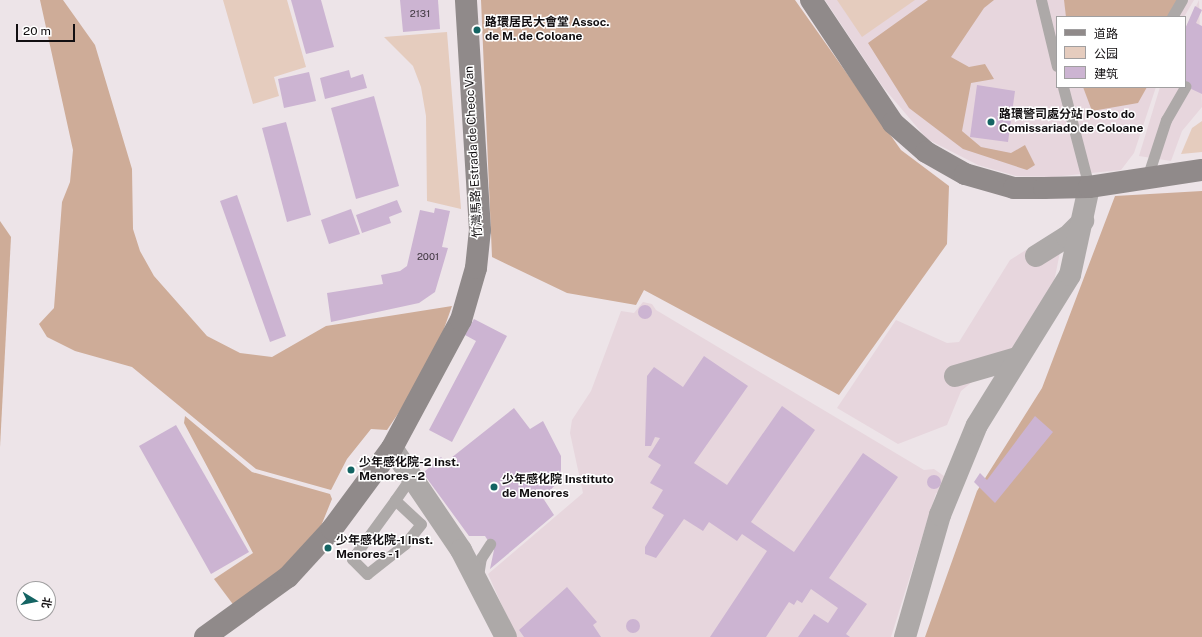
<!DOCTYPE html>
<meta charset="utf-8">
<style>
body{margin:0}
#map{position:relative;width:1202px;height:637px;overflow:hidden;background:#ede4e8;font-family:"Public Sans","Noto Sans SC",sans-serif}
div>[style]{position:absolute}
.built>*{inset:0;background:#e7d6dd}
.green>*{inset:0;background:#e5ccbe}
.forest>*{inset:0;background:#ceac98}
.building>*{inset:0;background:#ccb4d2}
.round{border-radius:50%}
.service>*{height:11px;margin:-5.5px;padding:0 5.5px;transform-origin:5.5px;border-radius:5.5px;background:#ada9a8}
.minor>*{height:22px;margin:-11px;padding:0 11px;transform-origin:11px;border-radius:11px;background:#ada9a8}
.secondary>*{height:22px;margin:-11px;padding:0 11px;transform-origin:11px;border-radius:11px;background:#908a8a}
.dots>*{width:11px;height:11px;translate:-50% -50%;box-sizing:border-box;border:2px solid #fff;border-radius:50%}
span{translate:-50% -50%;white-space:nowrap;text-align:center;line-height:1.15;-webkit-text-stroke:3px #fff;paint-order:stroke}
.number-label{font-size:10px;color:#403841}
.number-label span{-webkit-text-stroke-width:0}
.poi-label{font-size:12px;color:#120f11;font-weight:700}
.left{translate:0 -50%;text-align:left}
.street-label{font-size:12px;color:#120f11}
.legend{position:absolute;left:1056px;top:16px;width:130px;height:72px;box-sizing:border-box;background:#fff;border:1px solid #a09fa0;margin:0;padding:5px 7px;list-style:none;font-size:12px;color:#120f11}
.legend li{display:flex;align-items:center;gap:8px;height:20px}
.legend b{width:20px;border:1px solid #a09fa0}
.north{position:absolute;left:16px;top:581px;width:40px;height:40px;box-sizing:border-box;background:#fff;border:1px solid #a09fa0;border-radius:50%;rotate:100deg;font-size:11px;font-weight:700;line-height:16px;text-align:center;color:#120f11}
.north::after{content:'';display:block;margin:auto;width:14px;height:18px;background:#146463;clip-path:polygon(50% 0,100% 100%,50% 72%,0 100%)}
.scale{position:absolute;left:16px;top:24px;width:59px;height:18px;box-sizing:border-box;border:2px solid #120f11;border-top:0;padding-left:5px;font-size:12px;line-height:14px;white-space:nowrap;color:#120f11;-webkit-text-stroke:3px #fff;paint-order:stroke}
</style>
<div id="map">
<div class="built">
<div style="clip-path:polygon(825px 0,1194px 0,1184px 17px,1057px 17px,1057px 87px,1156px 87px,1134px 153px,1121px 170px,1052px 177px,1016px 176px,978px 165px,927px 139px,883px 87px)"></div>
<div style="clip-path:polygon(1199px 0,1202px 107px,1182px 131px,1171px 161px,1139px 156px,1160px 87px,1185px 87px,1185px 29px)"></div>
<div style="clip-path:polygon(1056px 231px,1061px 247px,1054px 282px,998px 373px,972px 382px,961px 391px,947px 425px,898px 444px,837px 408px,896px 320px,947px 343px,959px 342px,1010px 260px)"></div>
<div style="clip-path:polygon(643px 302px,652px 304px,656px 310px,924px 470px,934px 469px,944px 476px,945px 481px,942px 491px,936px 493px,891px 637px,516px 637px,488px 574px,583px 493px,570px 433px,572px 420px,591px 391px,621px 311px,634px 313px)"></div>
</div>
<div class="green">
<div style="clip-path:polygon(223px 0,287px 0,306px 67px,274px 77px,279px 96px,253px 104px)"></div>
<div style="clip-path:polygon(837px 0,915px 0,862px 37px)"></div>
<div style="clip-path:polygon(447px 32px,461px 209px,427px 201px,426px 116px,421px 87px,413px 66px,384px 37px)"></div>
<div style="clip-path:polygon(1202px 121px,1202px 152px,1181px 154px,1192px 128px)"></div>
</div>
<div class="forest">
<div style="clip-path:polygon(40px 0,63px 0,95px 45px,132px 169px,133px 229px,140px 251px,154px 276px,207px 336px,240px 353px,272px 357px,326px 326px,452px 306px,440px 340px,410px 396px,387px 430px,371px 429px,347px 459px,331px 490px,256px 469px,132px 367px,75px 351px,47px 337px,39px 324px,54px 308px,62px 202px,70px 182px,73px 150px)"></div>
<div style="clip-path:polygon(481px 0,795px 0,901px 150px,949px 186px,947px 244px,839px 395px,644px 290px,636px 305px,567px 293px,492px 257px)"></div>
<div style="clip-path:polygon(928px 0,994px 0,984px 8px,951px 57px,969px 67px,985px 64px,994px 79px,971px 83px,962px 131px,981px 147px,1011px 153px,1025px 145px,1035px 165px,1027px 170px,963px 149px,909px 108px,868px 43px)"></div>
<div style="clip-path:polygon(1064px 0,1186px 0,1178px 17px,1066px 17px)"></div>
<div style="clip-path:polygon(1083px 87px,1147px 87px,1138px 103px,1092px 111px)"></div>
<div style="clip-path:polygon(1202px 191px,1202px 637px,925px 637px,977px 491px,1042px 388px,1115px 196px)"></div>
<div style="clip-path:polygon(0 221px,11px 237px,0 447px)"></div>
<div style="clip-path:polygon(185px 416px,252px 472px,330px 494px,332px 499px,321px 526px,302px 555px,235px 607px,214px 579px,253px 553px,184px 423px)"></div>
</div>
<div class="building">
<div style="clip-path:polygon(291px 0,321px 0,334px 47px,306px 54px)"></div>
<div style="clip-path:polygon(400px 0,438px 0,440px 29px,403px 32px)"></div>
<div style="clip-path:polygon(1195px 6px,1202px 10px,1196px 23px,1202px 26px,1202px 94px,1185px 86px,1185px 29px)"></div>
<div style="clip-path:polygon(349px 70px,351px 78px,363px 74px,367px 88px,325px 99px,320px 78px)"></div>
<div style="clip-path:polygon(309px 72px,316px 101px,284px 108px,278px 79px)"></div>
<div style="clip-path:polygon(977px 85px,1015px 91px,1008px 142px,970px 137px)"></div>
<div style="clip-path:polygon(374px 96px,399px 186px,356px 199px,331px 108px)"></div>
<div style="clip-path:polygon(286px 122px,311px 215px,287px 222px,262px 128px)"></div>
<div style="clip-path:polygon(237px 195px,286px 336px,270px 342px,220px 201px)"></div>
<div style="clip-path:polygon(397px 200px,402px 212px,389px 217px,391px 223px,362px 233px,356px 215px)"></div>
<div style="clip-path:polygon(435px 208px,450px 211px,442px 247px,448px 248px,435px 292px,419px 303px,331px 322px,327px 293px,383px 284px,381px 275px,400px 271px,407px 266px,420px 210px,434px 213px)"></div>
<div style="clip-path:polygon(351px 209px,360px 234px,329px 244px,321px 220px)"></div>
<div class="round" style="left:638px;top:305px;width:14px;height:14px"></div>
<div style="clip-path:polygon(474px 319px,507px 336px,452px 442px,429px 430px,476px 341px,465px 335px)"></div>
<div style="clip-path:polygon(704px 356px,748px 386px,694px 463px,727px 485px,782px 406px,815px 430px,751px 522px,794px 552px,863px 453px,898px 477px,829px 578px,867px 604px,846px 634px,850px 637px,798px 637px,814px 614px,828px 623px,838px 608px,811px 589px,802px 603px,797px 600px,794px 605px,789px 602px,766px 637px,710px 637px,767px 551px,742px 534px,737px 541px,709px 522px,703px 531px,684px 519px,656px 558px,645px 554px,645px 547px,664px 515px,652px 508px,663px 490px,650px 483px,661px 465px,648px 457px,660px 438px,655px 437px,651px 446px,645px 446px,647px 376px,654px 367px,683px 387px)"></div>
<div style="clip-path:polygon(514px 408px,530px 429px,543px 421px,561px 456px,561px 470px,557px 483px,543px 498px,554px 515px,490px 569px,494px 550px,485px 536px,469px 536px,423px 473px,441px 457px,446px 462px)"></div>
<div style="clip-path:polygon(1035px 416px,1053px 432px,995px 503px,974px 482px,980px 473px,987px 480px)"></div>
<div style="clip-path:polygon(176px 425px,249px 552px,211px 574px,139px 446px)"></div>
<div class="round" style="left:927px;top:475px;width:14px;height:14px"></div>
<div style="clip-path:polygon(567px 587px,597px 622px,593px 625px,601px 637px,524px 637px,519px 630px)"></div>
<div class="round" style="left:626px;top:619px;width:14px;height:14px"></div>
</div>
<div class="service">
<div style="left:1041px;top:0;width:68px;rotate:76.4deg"></div>
<div style="left:1172px;top:17px;width:20px;rotate:-60deg"></div>
<div style="left:1063px;top:87px;width:103px;rotate:75.4deg"></div>
<div style="left:1147px;top:178px;width:61px;rotate:-71.9deg"></div>
<div style="left:1166px;top:120px;width:39px;rotate:-60deg"></div>
<div style="left:395px;top:500px;width:35px;rotate:43deg"></div>
<div style="left:421px;top:524px;width:26px;rotate:129deg"></div>
<div style="left:405px;top:544px;width:48px;rotate:141.7deg"></div>
<div style="left:367px;top:574px;width:21px;rotate:-135deg"></div>
<div style="left:352px;top:559px;width:73px;rotate:-53.9deg"></div>
<div style="left:395px;top:500px;width:29px;rotate:-55deg"></div>
<div style="left:478px;top:576px;width:18px;rotate:-81deg"></div>
<div style="left:481px;top:558px;width:17px;rotate:-57deg"></div>
</div>
<div class="minor">
<div style="left:1036px;top:256px;width:36px;rotate:-32deg"></div>
<div style="left:1067px;top:237px;width:23px;rotate:-45deg"></div>
<div style="left:955px;top:376px;width:65px;rotate:-16.2deg"></div>
<div style="left:392px;top:448px;width:123px;rotate:55.9deg"></div>
<div style="left:461px;top:550px;width:98px;rotate:62.7deg"></div>
<div style="left:905px;top:637px;width:127px;rotate:-74deg"></div>
<div style="left:940px;top:515px;width:97px;rotate:-67.7deg"></div>
<div style="left:977px;top:425px;width:176px;rotate:-58.2deg"></div>
<div style="left:1070px;top:275px;width:90px;rotate:-77.8deg"></div>
</div>
<div class="secondary">
<div style="left:811px;top:0;width:148px;rotate:56.3deg"></div>
<div style="left:893px;top:123px;width:44px;rotate:41.3deg"></div>
<div style="left:926px;top:152px;width:45px;rotate:29.4deg"></div>
<div style="left:965px;top:174px;width:51px;rotate:15.9deg"></div>
<div style="left:1014px;top:188px;width:30px"></div>
<div style="left:1044px;top:188px;width:45px;rotate:-1.3deg"></div>
<div style="left:1089px;top:187px;width:114px;rotate:-8.6deg"></div>
<div style="left:205px;top:637px;width:102px;rotate:-35.9deg"></div>
<div style="left:288px;top:577px;width:65px;rotate:-47.5deg"></div>
<div style="left:332px;top:529px;width:101px;rotate:-53.5deg"></div>
<div style="left:392px;top:448px;width:145px;rotate:-61.7deg"></div>
<div style="left:461px;top:320px;width:54px;rotate:-73.9deg"></div>
<div style="left:476px;top:268px;width:38px;rotate:-84deg"></div>
<div style="left:480px;top:230px;width:230px;rotate:-93.5deg"></div>
</div>
<div class="dots">
<div style="left:477px;top:30px;background:#146463"></div>
<div style="left:991px;top:122px;background:#146463"></div>
<div style="left:351px;top:470px;background:#146463"></div>
<div style="left:494px;top:487px;background:#146463"></div>
<div style="left:328px;top:548px;background:#146463"></div>
</div>
<div class="number-label">
<span style="left:420px;top:14px">2131</span>
<span style="left:428px;top:257px">2001</span>
</div>
<div class="poi-label">
<span class="left" style="left:485px;top:30px">路環居民大會堂 Assoc.<br>de M. de Coloane</span>
<span class="left" style="left:999px;top:122px">路環警司處分站 Posto do<br>Comissariado de Coloane</span>
<span class="left" style="left:359px;top:470px">少年感化院-2 Inst.<br>Menores - 2</span>
<span class="left" style="left:502px;top:487px">少年感化院 Instituto<br>de Menores</span>
<span class="left" style="left:336px;top:548px">少年感化院-1 Inst.<br>Menores - 1</span>
</div>
<div class="street-label">
<span style="left:474px;top:152px;rotate:-93deg">竹灣馬路 Estrada de Cheoc Van</span>
</div>
<ul class="legend">
<li><b style="height:5px;background:#908a8a"></b>道路</li>
<li><b style="height:11px;background:#e5ccbe"></b>公园</li>
<li><b style="height:11px;background:#ccb4d2"></b>建筑</li>
</ul>
<div class="north">北</div>
<div class="scale">20 m</div>
</div>
